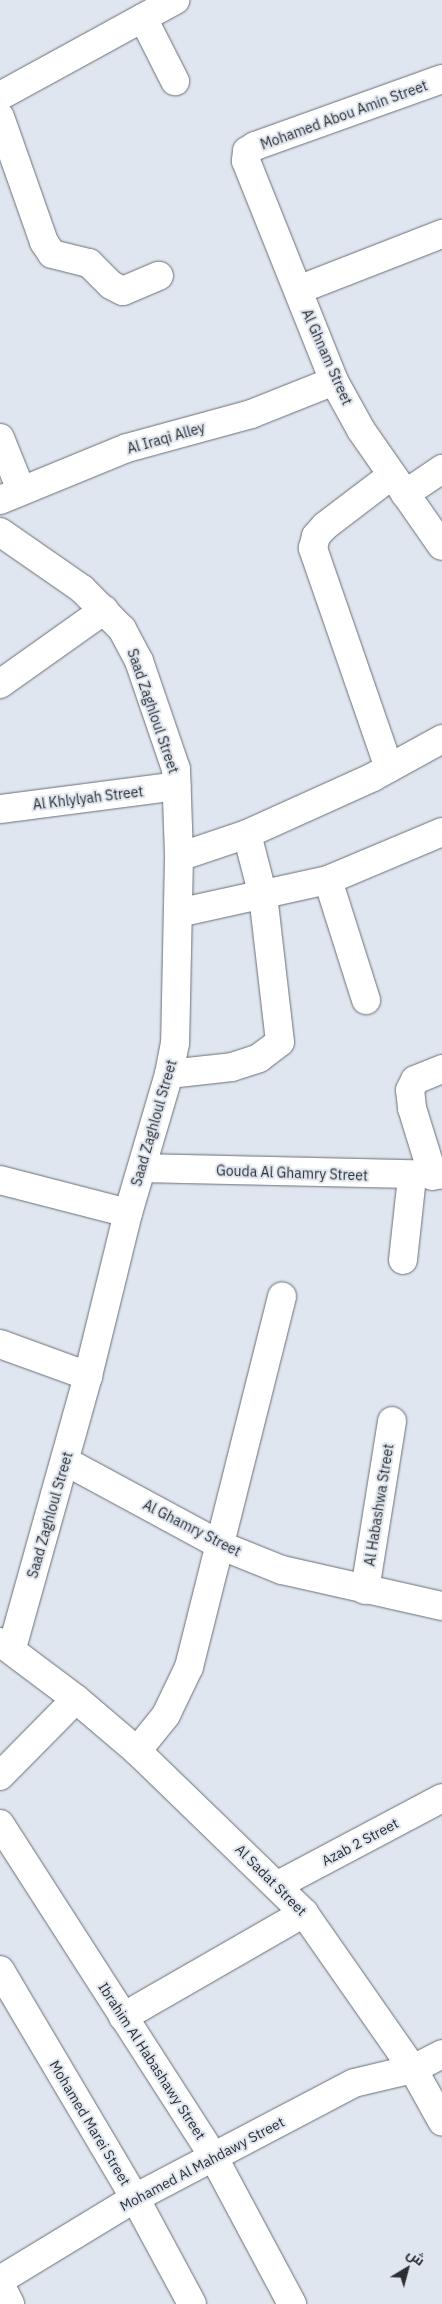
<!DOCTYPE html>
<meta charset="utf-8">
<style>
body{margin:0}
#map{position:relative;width:442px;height:2304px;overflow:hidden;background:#dfe6ef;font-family:"IBM Plex Sans",Cairo,sans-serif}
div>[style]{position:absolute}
.roads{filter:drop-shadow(0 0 1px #696f77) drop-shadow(0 0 1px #696f77)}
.minor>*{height:28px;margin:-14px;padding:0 14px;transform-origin:14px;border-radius:14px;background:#fff}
span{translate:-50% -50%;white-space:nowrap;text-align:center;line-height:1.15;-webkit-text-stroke:4px #dfe6ef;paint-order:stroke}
.street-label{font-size:14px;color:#2c2f32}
.north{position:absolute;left:382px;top:2244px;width:50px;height:50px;-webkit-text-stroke:4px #dfe6ef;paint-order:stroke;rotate:37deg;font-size:14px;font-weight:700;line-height:20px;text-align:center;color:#2c2f32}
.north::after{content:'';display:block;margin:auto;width:18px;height:22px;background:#2c2f32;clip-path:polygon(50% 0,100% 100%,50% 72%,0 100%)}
</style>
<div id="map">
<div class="roads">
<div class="minor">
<div style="left:143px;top:18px;width:71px;rotate:63.1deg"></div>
<div style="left:442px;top:79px;width:199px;rotate:160.3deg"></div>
<div style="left:255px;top:146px;width:9px;rotate:148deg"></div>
<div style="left:247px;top:151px;width:10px;rotate:96deg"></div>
<div style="left:246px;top:161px;width:237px;rotate:68.2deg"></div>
<div style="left:334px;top:381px;width:56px;rotate:61.1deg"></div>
<div style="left:361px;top:430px;width:141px;rotate:55.1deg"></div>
<div style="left:0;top:96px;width:200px;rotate:-28.7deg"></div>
<div style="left:0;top:117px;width:133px;rotate:70.6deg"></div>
<div style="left:44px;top:242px;width:14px;rotate:56deg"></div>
<div style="left:52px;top:254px;width:38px;rotate:14deg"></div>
<div style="left:89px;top:263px;width:31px;rotate:45deg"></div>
<div style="left:111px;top:285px;width:13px;rotate:27deg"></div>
<div style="left:123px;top:291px;width:39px;rotate:-23deg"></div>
<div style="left:298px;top:290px;width:155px;rotate:-21.3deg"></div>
<div style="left:0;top:438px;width:56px;rotate:68deg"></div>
<div style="left:405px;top:494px;width:45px;rotate:-34deg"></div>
<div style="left:0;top:500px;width:137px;rotate:-22.3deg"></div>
<div style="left:127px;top:448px;width:129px;rotate:-15.3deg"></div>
<div style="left:251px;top:414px;width:89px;rotate:-21.7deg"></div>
<div style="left:0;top:532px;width:100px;rotate:34.8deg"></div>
<div style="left:82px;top:589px;width:57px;rotate:45deg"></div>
<div style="left:122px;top:629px;width:36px;rotate:62deg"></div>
<div style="left:139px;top:661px;width:114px;rotate:71.1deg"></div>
<div style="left:176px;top:769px;width:88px;rotate:88deg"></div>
<div style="left:179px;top:857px;width:186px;rotate:91.2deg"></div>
<div style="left:175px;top:1043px;width:32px;rotate:101deg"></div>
<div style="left:169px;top:1074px;width:145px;rotate:106.4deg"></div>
<div style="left:128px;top:1213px;width:168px;rotate:103.8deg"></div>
<div style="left:88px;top:1376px;width:283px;rotate:105.6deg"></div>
<div style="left:0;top:684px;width:128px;rotate:-35.4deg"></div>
<div style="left:389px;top:768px;width:233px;rotate:-109.1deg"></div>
<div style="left:313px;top:548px;width:12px;rotate:-76deg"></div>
<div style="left:316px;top:536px;width:13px;rotate:-48deg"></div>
<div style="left:325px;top:526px;width:84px;rotate:-37.3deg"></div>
<div style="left:0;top:809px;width:178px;rotate:-7.4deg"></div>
<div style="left:179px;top:857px;width:72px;rotate:-18.7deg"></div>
<div style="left:247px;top:834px;width:138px;rotate:-24.3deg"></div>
<div style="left:373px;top:777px;width:79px;rotate:-28.8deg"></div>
<div style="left:328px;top:880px;width:126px;rotate:72.4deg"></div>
<div style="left:178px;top:913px;width:154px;rotate:-12.4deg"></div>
<div style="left:328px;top:880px;width:124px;rotate:-22.8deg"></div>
<div style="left:169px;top:1074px;width:63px;rotate:-6.3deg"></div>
<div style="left:232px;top:1067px;width:28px;rotate:-18deg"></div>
<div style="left:259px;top:1058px;width:26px;rotate:-37deg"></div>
<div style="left:280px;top:1042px;width:147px;rotate:-96.6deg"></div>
<div style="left:263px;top:896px;width:64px;rotate:-104.5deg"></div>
<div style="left:142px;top:1168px;width:300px;rotate:1.3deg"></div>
<div style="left:433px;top:1176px;width:71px;rotate:-107.2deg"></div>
<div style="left:412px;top:1108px;width:18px;rotate:-96deg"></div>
<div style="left:410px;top:1090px;width:11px;rotate:-63deg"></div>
<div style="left:415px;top:1080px;width:29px;rotate:-22deg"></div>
<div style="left:0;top:1180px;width:132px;rotate:14.5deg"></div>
<div style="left:403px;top:1260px;width:83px;rotate:-83.8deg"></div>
<div style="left:0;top:1344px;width:94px;rotate:20deg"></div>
<div style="left:65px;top:1461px;width:179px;rotate:28.4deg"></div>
<div style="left:222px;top:1546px;width:65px;rotate:21.8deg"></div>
<div style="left:282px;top:1570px;width:164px;rotate:12.7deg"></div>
<div style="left:365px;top:1590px;width:171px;rotate:-80.9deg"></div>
<div style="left:0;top:1642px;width:95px;rotate:36.9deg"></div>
<div style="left:76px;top:1699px;width:80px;rotate:40.4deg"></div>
<div style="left:137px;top:1751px;width:233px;rotate:44.1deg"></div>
<div style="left:304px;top:1913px;width:190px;rotate:55.1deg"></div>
<div style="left:413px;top:2069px;width:60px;rotate:60.9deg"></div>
<div style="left:137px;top:1751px;width:46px;rotate:-51.1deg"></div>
<div style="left:166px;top:1715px;width:53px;rotate:-64.4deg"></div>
<div style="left:189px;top:1667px;width:382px;rotate:-75.9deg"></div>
<div style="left:0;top:1776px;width:108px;rotate:-45.4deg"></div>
<div style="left:0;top:1824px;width:394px;rotate:57.3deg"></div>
<div style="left:213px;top:2156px;width:168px;rotate:61.9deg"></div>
<div style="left:278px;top:1885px;width:186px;rotate:-27.9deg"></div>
<div style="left:0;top:1970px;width:265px;rotate:59.4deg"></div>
<div style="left:135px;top:2198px;width:120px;rotate:61.7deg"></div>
<div style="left:123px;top:2017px;width:209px;rotate:-29.9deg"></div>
<div style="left:0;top:2280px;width:158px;rotate:-31.3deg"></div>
<div style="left:135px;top:2198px;width:247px;rotate:-27.7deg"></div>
<div style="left:354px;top:2083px;width:61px;rotate:-13.3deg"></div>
<div style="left:413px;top:2069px;width:33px;rotate:-27deg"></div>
<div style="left:0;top:2284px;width:22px;rotate:63deg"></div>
</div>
</div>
<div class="street-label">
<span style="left:344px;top:115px;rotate:-20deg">Mohamed Abou Amin Street</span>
<span style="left:327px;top:357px;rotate:66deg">Al Ghnam Street</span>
<span style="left:166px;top:438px;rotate:-16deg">Al Iraqi Alley</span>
<span style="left:153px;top:711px;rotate:71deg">Saad Zaghloul Street</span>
<span style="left:88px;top:798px;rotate:-7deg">Al Khlylyah Street</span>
<span style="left:154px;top:1123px;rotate:-74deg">Saad Zaghloul Street</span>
<span style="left:292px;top:1173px;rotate:2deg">Gouda Al Ghamry Street</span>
<span style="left:379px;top:1505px;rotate:-81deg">Al Habashwa Street</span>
<span style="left:50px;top:1515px;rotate:-74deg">Saad Zaghloul Street</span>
<span style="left:192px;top:1528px;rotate:27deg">Al Ghamry Street</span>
<span style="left:360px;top:1842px;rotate:-28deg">Azab 2 Street</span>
<span style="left:271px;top:1880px;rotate:45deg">Al Sadat Street</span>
<span style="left:152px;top:2061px;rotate:57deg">Ibrahim Al Habashawy Street</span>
<span style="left:90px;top:2123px;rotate:59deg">Mohamed Marei Street</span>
<span style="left:202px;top:2164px;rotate:-28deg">Mohamed Al Mahdawy Street</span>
</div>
<div class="north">ش</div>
</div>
